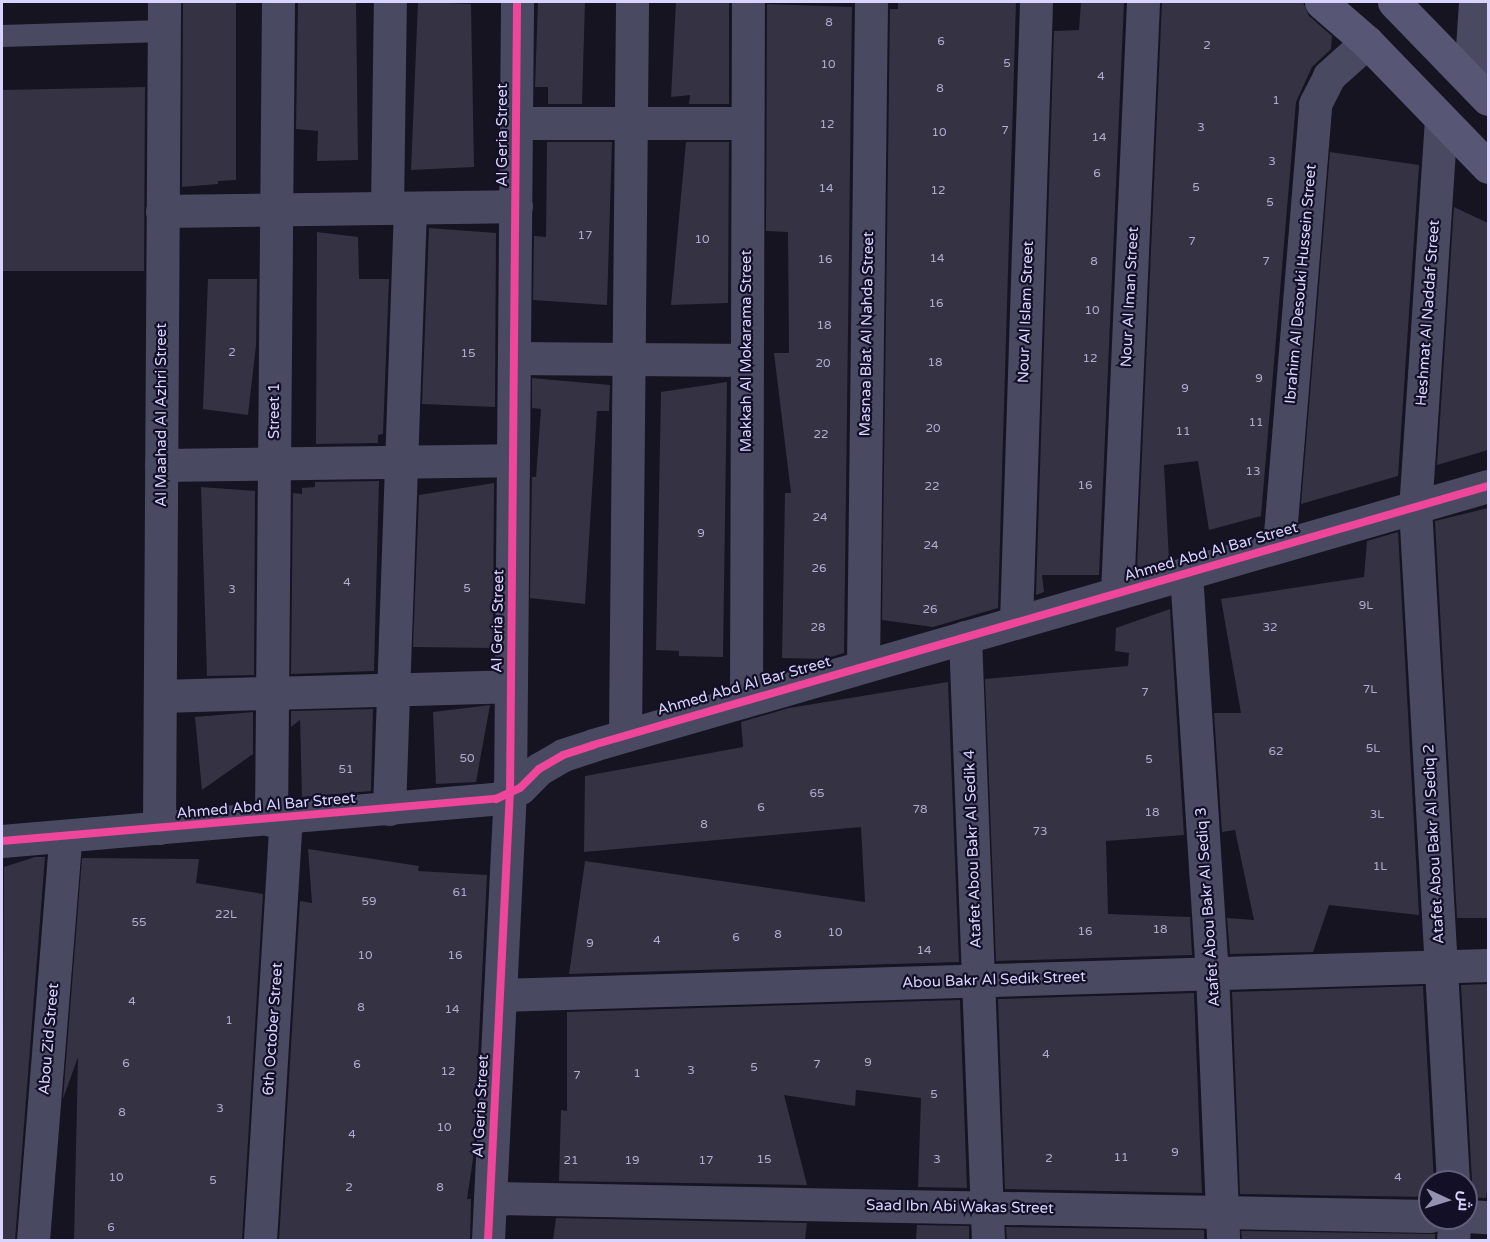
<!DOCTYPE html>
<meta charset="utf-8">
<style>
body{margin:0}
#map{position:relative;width:1490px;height:1242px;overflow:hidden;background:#161421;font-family:"Varela Round",Cairo,sans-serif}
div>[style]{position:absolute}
.building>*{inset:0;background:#343243}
.service>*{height:22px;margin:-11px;padding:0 11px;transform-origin:11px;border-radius:11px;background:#4a4962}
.minor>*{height:33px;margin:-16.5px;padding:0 16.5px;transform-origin:16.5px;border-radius:16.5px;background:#4a4962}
.secondary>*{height:33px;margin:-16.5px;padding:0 16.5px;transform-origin:16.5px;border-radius:16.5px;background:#575674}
.cycleway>*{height:8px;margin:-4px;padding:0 4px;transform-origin:4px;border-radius:4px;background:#ed469a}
span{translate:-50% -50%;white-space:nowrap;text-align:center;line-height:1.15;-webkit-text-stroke:4.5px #130f26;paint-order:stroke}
.number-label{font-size:12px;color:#b0acd0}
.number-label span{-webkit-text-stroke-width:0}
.street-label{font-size:15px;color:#d9d4ff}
.frame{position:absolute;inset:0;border:3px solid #d9d4ff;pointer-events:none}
.north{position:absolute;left:1418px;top:1170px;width:60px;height:60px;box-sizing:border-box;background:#130f26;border:2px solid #625e7d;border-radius:50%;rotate:94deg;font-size:16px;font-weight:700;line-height:24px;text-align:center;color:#d9d4ff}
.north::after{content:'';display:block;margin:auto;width:21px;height:27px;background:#9591b1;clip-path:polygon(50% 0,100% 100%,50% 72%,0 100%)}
</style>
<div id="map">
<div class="building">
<div style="clip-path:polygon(183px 2px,236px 2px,236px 180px,218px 181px,218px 184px,182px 187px)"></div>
<div style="clip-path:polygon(298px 2px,356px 2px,358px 160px,317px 161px,318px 131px,296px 129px)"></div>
<div style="clip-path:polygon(418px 2px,471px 4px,474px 167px,411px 170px)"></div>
<div style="clip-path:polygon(538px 2px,585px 2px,582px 104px,548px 104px,548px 87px,535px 87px)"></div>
<div style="clip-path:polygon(676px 2px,729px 2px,729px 104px,689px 104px,690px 95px,671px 97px)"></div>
<div style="clip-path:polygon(898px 2px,1016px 2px,998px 608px,933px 627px,882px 620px,890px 9px,898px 9px)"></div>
<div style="clip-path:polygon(1081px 2px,1124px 2px,1099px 575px,1042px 575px,1044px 592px,1036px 595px,1054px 31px,1079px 30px)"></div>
<div style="clip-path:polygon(1162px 2px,1303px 2px,1309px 16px,1332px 36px,1331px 49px,1312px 67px,1296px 102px,1261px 516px,1209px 530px,1198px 461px,1164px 465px,1169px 559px,1137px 568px)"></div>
<div style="clip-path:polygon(767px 4px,852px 7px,844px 653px,824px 659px,782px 658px,785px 493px,791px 493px,774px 353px,789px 353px,788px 232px,766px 231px)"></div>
<div style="clip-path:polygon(145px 87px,144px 271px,2px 271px,2px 90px)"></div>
<div style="clip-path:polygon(547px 142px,612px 142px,607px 305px,533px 300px,534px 236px,546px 237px)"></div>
<div style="clip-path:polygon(686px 142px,729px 142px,728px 303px,671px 305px)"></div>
<div style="clip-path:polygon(1330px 152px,1419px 165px,1398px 476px,1301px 504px)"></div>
<div style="clip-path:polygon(1454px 207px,1488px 223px,1488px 450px,1437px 465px)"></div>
<div style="clip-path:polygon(429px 228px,496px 233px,495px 407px,422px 404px)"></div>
<div style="clip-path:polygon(317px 232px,358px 237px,359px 279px,389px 279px,383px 434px,378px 435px,378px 443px,316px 444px)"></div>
<div style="clip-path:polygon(208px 279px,257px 279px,256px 345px,248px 415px,203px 409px)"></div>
<div style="clip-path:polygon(532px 378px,610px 385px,609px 411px,597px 411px,585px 604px,530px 598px,532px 477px,536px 477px,541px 409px,532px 408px)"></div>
<div style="clip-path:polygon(727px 382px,723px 657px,679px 656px,679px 651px,656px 650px,661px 392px)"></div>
<div style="clip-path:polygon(379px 481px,374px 671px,291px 674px,293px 493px,302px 494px,302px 488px,315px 487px,315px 482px)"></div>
<div style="clip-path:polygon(494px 483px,493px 648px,413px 647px,419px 495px)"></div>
<div style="clip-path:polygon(201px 487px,255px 491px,254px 675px,207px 676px)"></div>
<div style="clip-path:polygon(1488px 508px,1488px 918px,1457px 918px,1435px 521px)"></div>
<div style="clip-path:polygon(1398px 532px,1419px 915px,1329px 905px,1313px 952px,1230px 954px,1227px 918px,1254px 920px,1235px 830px,1222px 832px,1214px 713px,1241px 713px,1221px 599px,1364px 577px,1367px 541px)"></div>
<div style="clip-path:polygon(1170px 609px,1184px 835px,1106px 841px,1108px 914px,1190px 917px,1192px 955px,996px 961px,985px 679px,1128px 666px,1129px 653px,1115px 651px,1116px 628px)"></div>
<div style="clip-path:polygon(948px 682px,959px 962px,569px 974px,585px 861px,865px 902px,861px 827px,584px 852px,585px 776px,743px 747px,741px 722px,789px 708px)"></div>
<div style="clip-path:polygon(490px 705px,476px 782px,436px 784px,433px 712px)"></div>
<div style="clip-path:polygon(373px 709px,371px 791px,302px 797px,300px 720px,291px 727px,291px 711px)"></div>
<div style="clip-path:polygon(253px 712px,253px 754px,202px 790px,195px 717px)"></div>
<div style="clip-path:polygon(308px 849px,419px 866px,418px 871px,487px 875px,473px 1159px,467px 1199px,471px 1199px,470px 1240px,279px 1240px,300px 901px,312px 903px)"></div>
<div style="clip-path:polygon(35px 857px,45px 857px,15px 1240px,2px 1240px,4px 867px)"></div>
<div style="clip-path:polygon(82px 858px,199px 859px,196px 883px,263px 894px,242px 1240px,74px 1240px,78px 1057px,63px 1099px)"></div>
<div style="clip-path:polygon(1488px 984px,1488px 1185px,1486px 1198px,1466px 1197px,1472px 1181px,1461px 985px)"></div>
<div style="clip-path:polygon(1423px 986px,1434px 1182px,1430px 1182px,1430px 1197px,1240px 1194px,1232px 992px)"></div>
<div style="clip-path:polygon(1194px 993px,1202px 1193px,1005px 1189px,998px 999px)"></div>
<div style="clip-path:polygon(960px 1000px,967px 1188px,918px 1187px,921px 1098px,856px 1090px,855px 1106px,784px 1095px,807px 1185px,559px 1181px,561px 1110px,567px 1111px,567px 1012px)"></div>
<div style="clip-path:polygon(556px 1218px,807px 1223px,805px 1240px,553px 1240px)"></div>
<div style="clip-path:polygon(917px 1225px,969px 1226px,969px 1240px,916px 1240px)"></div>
<div style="clip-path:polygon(1006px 1227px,1204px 1230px,1204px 1240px,1007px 1240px)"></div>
<div style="clip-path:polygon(1241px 1231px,1435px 1234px,1435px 1240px,1242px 1240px)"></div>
</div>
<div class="service">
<div style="left:2px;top:36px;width:161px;rotate:-1.8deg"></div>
</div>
<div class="minor">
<div style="left:1470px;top:78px;width:76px;rotate:-86.2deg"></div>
<div style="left:1441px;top:119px;width:389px;rotate:93.8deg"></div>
<div style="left:1415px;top:507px;width:676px;rotate:86.78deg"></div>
<div style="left:516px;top:123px;width:231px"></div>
<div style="left:387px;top:208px;width:206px;rotate:-89.2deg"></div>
<div style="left:162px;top:211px;width:354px;rotate:-0.8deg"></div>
<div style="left:514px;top:358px;width:233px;rotate:0.5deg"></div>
<div style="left:161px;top:465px;width:352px;rotate:-0.8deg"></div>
<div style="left:1279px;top:546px;width:443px;rotate:-85.3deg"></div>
<div style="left:1315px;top:104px;width:31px;rotate:-63deg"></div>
<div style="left:1329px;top:76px;width:51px;rotate:-41.8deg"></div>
<div style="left:1186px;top:573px;width:401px;rotate:86.3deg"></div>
<div style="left:1212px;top:973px;width:267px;rotate:87.6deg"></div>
<div style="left:1117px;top:593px;width:592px;rotate:-87.48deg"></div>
<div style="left:1016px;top:622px;width:620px;rotate:-88.15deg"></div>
<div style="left:965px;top:637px;width:603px;rotate:87.82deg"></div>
<div style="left:863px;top:666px;width:664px;rotate:-89.31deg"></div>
<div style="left:160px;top:696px;width:351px;rotate:-1.6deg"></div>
<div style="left:746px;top:700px;width:698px;rotate:-89.84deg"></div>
<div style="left:625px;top:735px;width:733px;rotate:-89.45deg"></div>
<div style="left:389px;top:809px;width:601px;rotate:-88deg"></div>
<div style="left:271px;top:820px;width:818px;rotate:-89.51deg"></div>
<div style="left:159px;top:828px;width:826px;rotate:-89.65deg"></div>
<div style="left:2px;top:841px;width:496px;rotate:-4.9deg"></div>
<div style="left:496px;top:799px;width:26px;rotate:-25deg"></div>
<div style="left:520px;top:788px;width:27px;rotate:-45deg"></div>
<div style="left:539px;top:769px;width:28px;rotate:-30deg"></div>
<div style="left:563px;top:755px;width:32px;rotate:-18deg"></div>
<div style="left:593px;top:745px;width:932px;rotate:-16.14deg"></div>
<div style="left:500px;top:995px;width:988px;rotate:-1.74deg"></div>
<div style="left:490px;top:1198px;width:940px;rotate:1.1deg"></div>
<div style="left:1466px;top:1216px;width:22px;rotate:3deg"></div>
<div style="left:33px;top:1240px;width:403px;rotate:-85.4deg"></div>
<div style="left:260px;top:1240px;width:423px;rotate:-86.5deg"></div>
<div style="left:488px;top:1240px;width:447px;rotate:-87.2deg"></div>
<div style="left:510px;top:794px;width:792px;rotate:-89.49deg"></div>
<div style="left:1453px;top:1240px;width:22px;rotate:-85deg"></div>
</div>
<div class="secondary">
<div style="left:1321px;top:2px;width:61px;rotate:41deg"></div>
<div style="left:1367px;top:42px;width:174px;rotate:45.9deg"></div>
<div style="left:1394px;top:2px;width:135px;rotate:45.9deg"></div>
</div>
<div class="cycleway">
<div style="left:2px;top:841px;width:496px;rotate:-4.9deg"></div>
<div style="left:496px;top:799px;width:26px;rotate:-25deg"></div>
<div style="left:520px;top:788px;width:27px;rotate:-45deg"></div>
<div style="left:539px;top:769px;width:28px;rotate:-30deg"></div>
<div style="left:563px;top:755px;width:32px;rotate:-18deg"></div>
<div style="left:593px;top:745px;width:932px;rotate:-16.14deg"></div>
<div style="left:488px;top:1240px;width:447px;rotate:-87.2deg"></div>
<div style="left:510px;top:794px;width:792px;rotate:-89.49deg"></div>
</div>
<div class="number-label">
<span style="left:829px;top:23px">8</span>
<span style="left:941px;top:42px">6</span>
<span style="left:1207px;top:46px">2</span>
<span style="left:1007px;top:64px">5</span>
<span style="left:828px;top:65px">10</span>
<span style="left:1101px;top:77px">4</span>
<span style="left:940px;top:89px">8</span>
<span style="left:1276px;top:101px">1</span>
<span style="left:827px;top:125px">12</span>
<span style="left:1201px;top:128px">3</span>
<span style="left:1005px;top:131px">7</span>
<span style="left:939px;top:133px">10</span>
<span style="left:1099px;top:138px">14</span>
<span style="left:1272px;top:162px">3</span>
<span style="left:1097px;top:174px">6</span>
<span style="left:1196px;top:188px">5</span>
<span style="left:826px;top:189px">14</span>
<span style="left:938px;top:191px">12</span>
<span style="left:1270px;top:203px">5</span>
<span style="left:585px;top:236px">17</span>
<span style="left:702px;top:240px">10</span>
<span style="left:1192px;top:242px">7</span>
<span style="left:937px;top:259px">14</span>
<span style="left:825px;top:260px">16</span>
<span style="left:1094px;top:262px">8</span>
<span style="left:1266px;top:262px">7</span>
<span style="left:936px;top:304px">16</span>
<span style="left:1092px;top:311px">10</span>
<span style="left:824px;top:326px">18</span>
<span style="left:232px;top:353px">2</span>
<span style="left:468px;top:354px">15</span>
<span style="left:1090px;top:359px">12</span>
<span style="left:935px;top:363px">18</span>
<span style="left:823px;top:364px">20</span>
<span style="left:1259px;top:379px">9</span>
<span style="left:1185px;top:389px">9</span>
<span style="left:1256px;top:423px">11</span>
<span style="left:933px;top:429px">20</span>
<span style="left:1183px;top:432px">11</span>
<span style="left:821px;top:435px">22</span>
<span style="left:1253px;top:472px">13</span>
<span style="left:1085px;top:486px">16</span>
<span style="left:932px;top:487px">22</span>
<span style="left:820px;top:518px">24</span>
<span style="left:701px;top:534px">9</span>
<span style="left:931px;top:546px">24</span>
<span style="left:819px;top:569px">26</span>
<span style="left:347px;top:583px">4</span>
<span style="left:467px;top:589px">5</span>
<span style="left:232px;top:590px">3</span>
<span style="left:1366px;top:606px">9L</span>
<span style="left:930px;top:610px">26</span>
<span style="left:818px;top:628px">28</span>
<span style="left:1270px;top:628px">32</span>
<span style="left:1370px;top:690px">7L</span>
<span style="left:1145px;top:693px">7</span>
<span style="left:1373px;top:749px">5L</span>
<span style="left:1276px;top:752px">62</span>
<span style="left:467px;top:759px">50</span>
<span style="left:1149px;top:760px">5</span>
<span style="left:346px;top:770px">51</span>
<span style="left:817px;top:794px">65</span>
<span style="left:761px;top:808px">6</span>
<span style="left:920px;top:810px">78</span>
<span style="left:1152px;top:813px">18</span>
<span style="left:1377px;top:815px">3L</span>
<span style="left:704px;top:825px">8</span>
<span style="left:1040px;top:832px">73</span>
<span style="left:1380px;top:867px">1L</span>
<span style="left:460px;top:893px">61</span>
<span style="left:369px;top:902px">59</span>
<span style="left:226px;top:915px">22L</span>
<span style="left:139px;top:923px">55</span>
<span style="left:1160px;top:930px">18</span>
<span style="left:1085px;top:932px">16</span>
<span style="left:835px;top:933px">10</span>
<span style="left:778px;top:935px">8</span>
<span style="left:736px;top:938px">6</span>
<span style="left:657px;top:941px">4</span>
<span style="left:590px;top:944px">9</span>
<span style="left:924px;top:951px">14</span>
<span style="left:365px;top:956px">10</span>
<span style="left:455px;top:956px">16</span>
<span style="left:132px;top:1002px">4</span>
<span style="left:361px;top:1008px">8</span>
<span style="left:452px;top:1010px">14</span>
<span style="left:229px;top:1021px">1</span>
<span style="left:1046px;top:1055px">4</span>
<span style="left:868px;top:1063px">9</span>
<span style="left:126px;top:1064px">6</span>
<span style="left:357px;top:1065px">6</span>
<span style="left:817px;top:1065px">7</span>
<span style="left:754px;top:1068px">5</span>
<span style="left:691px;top:1071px">3</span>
<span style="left:448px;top:1072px">12</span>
<span style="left:637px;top:1074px">1</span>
<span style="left:577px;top:1076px">7</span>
<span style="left:934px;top:1095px">5</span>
<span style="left:220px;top:1109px">3</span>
<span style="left:122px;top:1113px">8</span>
<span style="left:444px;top:1128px">10</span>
<span style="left:352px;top:1135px">4</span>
<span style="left:1175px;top:1153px">9</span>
<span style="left:1121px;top:1158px">11</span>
<span style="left:1049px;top:1159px">2</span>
<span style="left:764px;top:1160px">15</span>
<span style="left:937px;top:1160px">3</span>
<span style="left:571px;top:1161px">21</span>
<span style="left:632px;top:1161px">19</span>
<span style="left:706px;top:1161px">17</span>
<span style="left:116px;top:1178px">10</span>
<span style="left:1398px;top:1178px">4</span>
<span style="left:213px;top:1181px">5</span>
<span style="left:349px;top:1188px">2</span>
<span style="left:440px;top:1188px">8</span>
<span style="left:111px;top:1228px">6</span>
</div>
<div class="street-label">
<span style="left:503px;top:135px;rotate:-90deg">Al Geria Street</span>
<span style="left:1301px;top:284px;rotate:-85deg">Ibrahim Al Desouki Hussein Street</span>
<span style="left:1130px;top:297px;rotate:-87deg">Nour Al Iman Street</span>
<span style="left:1026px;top:312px;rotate:-88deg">Nour Al Islam Street</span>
<span style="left:1428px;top:313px;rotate:-86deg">Heshmat Al Naddaf Street</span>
<span style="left:867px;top:334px;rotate:-89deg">Masnaa Blat Al Nahda Street</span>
<span style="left:747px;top:351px;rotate:-90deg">Makkah Al Mokarama Street</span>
<span style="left:275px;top:411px;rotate:-90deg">Street 1</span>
<span style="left:162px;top:415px;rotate:-90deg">Al Maahad Al Azhri Street</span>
<span style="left:1211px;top:552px;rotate:-16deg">Ahmed Abd Al Bar Street</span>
<span style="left:498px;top:621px;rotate:-89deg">Al Geria Street</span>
<span style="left:744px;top:686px;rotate:-16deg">Ahmed Abd Al Bar Street</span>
<span style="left:266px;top:806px;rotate:-5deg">Ahmed Abd Al Bar Street</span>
<span style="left:1434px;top:844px;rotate:-93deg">Atafet Abou Bakr Al Sediq 2</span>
<span style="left:973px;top:849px;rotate:-92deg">Atafet Abou Bakr Al Sedik 4</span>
<span style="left:1208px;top:907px;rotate:-94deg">Atafet Abou Bakr Al Sediq 3</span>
<span style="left:994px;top:980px;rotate:-2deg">Abou Bakr Al Sedik Street</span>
<span style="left:273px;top:1029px;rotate:-86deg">6th October Street</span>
<span style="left:49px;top:1039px;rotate:-85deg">Abou Zid Street</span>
<span style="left:481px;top:1106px;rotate:-87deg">Al Geria Street</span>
<span style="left:960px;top:1207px;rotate:1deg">Saad Ibn Abi Wakas Street</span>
</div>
<div class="frame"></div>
<div class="north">ش</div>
</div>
